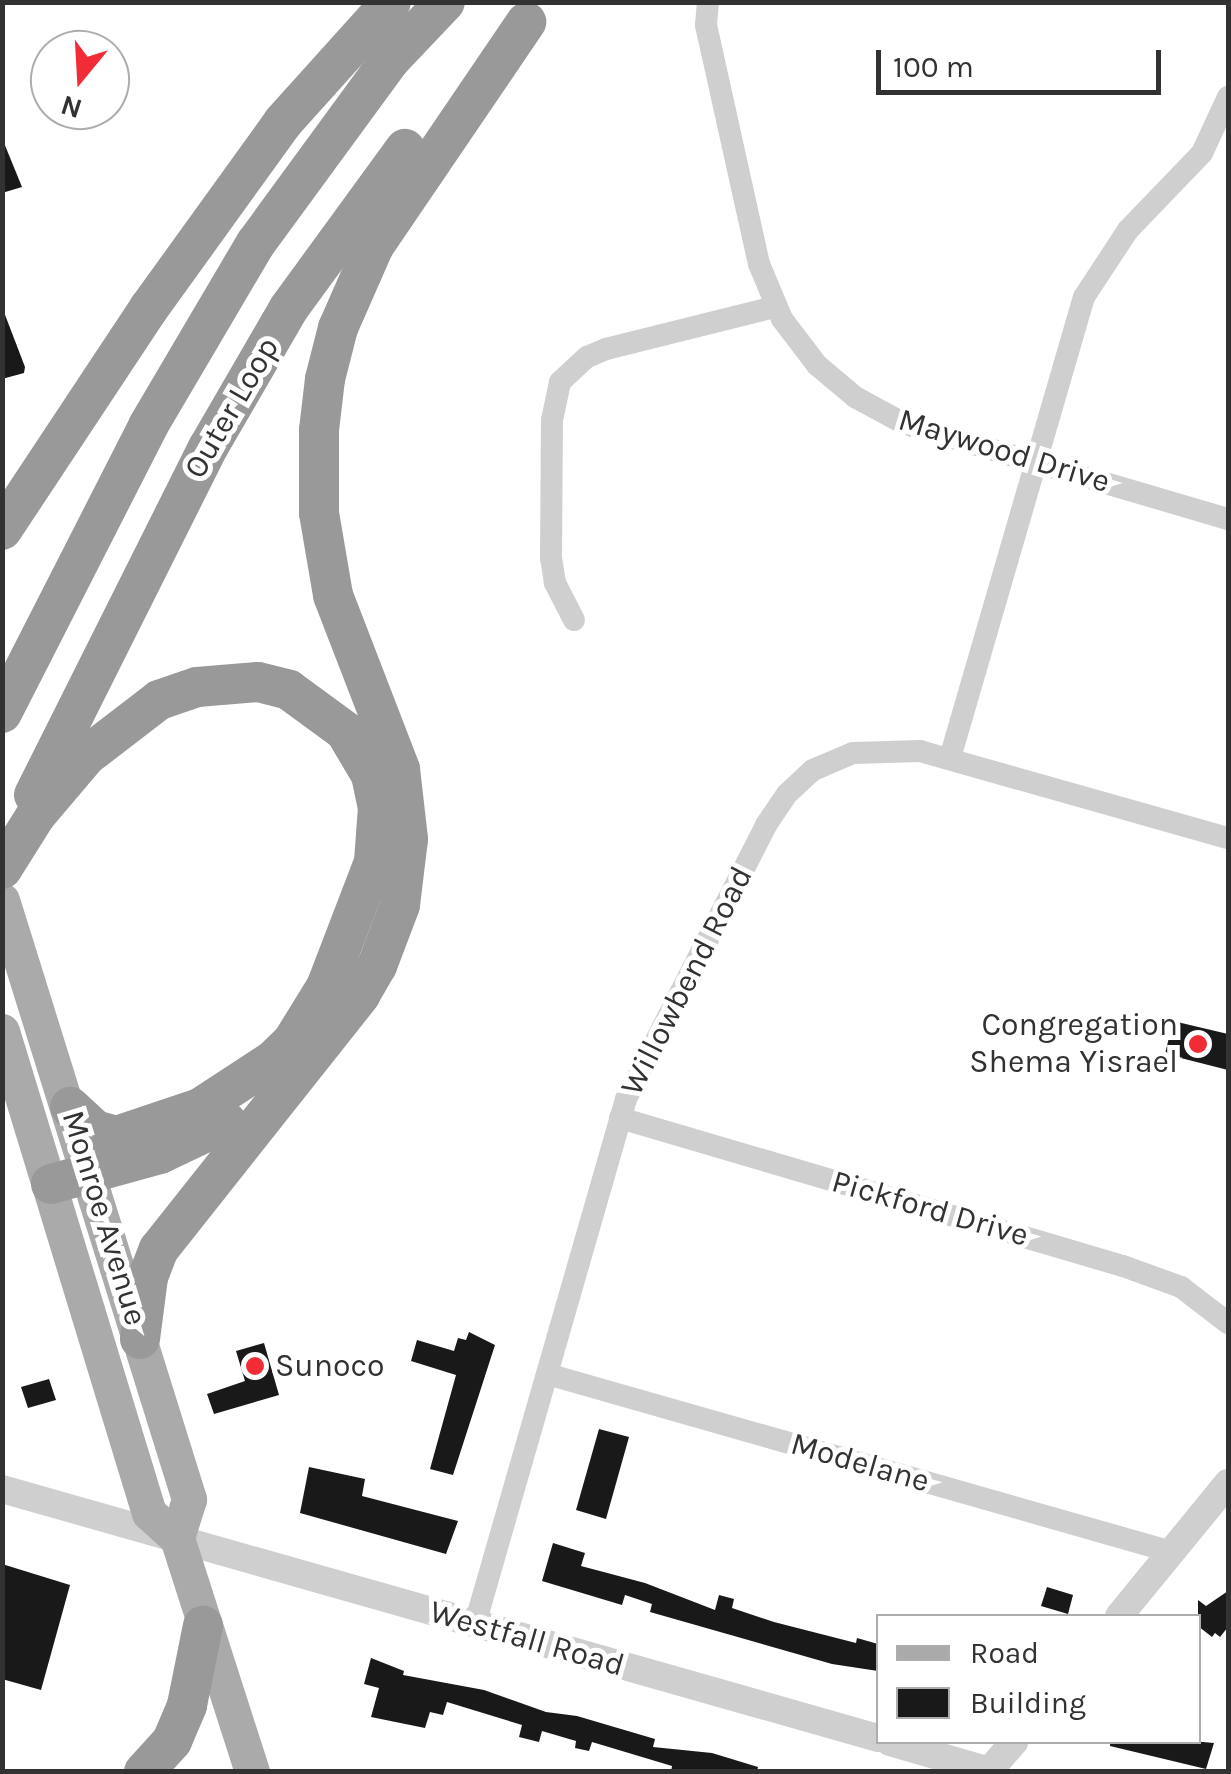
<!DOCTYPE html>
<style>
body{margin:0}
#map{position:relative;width:1231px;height:1774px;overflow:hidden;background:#fff;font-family:Karla,sans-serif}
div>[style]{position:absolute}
.building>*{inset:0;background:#191919}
.minor>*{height:22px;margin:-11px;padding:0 11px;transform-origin:11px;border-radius:11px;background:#cfcfcf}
.tertiary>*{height:28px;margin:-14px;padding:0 14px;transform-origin:14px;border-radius:14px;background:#cfcfcf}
.primary>*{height:35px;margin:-17.5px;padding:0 17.5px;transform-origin:17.5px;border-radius:17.5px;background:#aaa}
.motorway>*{height:40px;margin:-20px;padding:0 20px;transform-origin:20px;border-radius:20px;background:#999}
.dots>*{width:28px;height:28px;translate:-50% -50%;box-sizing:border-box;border:5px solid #fff;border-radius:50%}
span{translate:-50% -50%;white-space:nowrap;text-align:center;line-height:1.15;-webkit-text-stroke:10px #fff;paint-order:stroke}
.street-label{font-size:32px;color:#323232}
.poi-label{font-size:32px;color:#323232}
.right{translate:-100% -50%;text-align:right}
.left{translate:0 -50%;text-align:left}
.frame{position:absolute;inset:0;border:5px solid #323232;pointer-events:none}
.legend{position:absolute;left:876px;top:1614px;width:325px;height:130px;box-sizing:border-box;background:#fff;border:2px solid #adadad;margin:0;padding:12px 18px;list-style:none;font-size:30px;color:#323232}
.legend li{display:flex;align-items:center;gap:20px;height:50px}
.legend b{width:50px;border:2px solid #adadad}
.north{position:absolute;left:30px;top:30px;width:100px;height:100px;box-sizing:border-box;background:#fff;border:2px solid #adadad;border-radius:50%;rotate:198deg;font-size:28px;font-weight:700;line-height:40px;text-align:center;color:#323232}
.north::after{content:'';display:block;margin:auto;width:35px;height:45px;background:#f22c37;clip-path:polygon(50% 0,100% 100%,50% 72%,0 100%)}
.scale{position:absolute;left:876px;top:50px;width:285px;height:45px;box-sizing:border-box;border:5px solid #323232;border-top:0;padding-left:12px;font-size:30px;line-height:35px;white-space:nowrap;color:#323232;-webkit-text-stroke:8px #fff;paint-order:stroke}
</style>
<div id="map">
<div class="building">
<div style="clip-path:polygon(2px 138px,22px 187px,2px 193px)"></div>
<div style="clip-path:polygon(2px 307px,25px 367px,24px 373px,2px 379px)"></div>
<div style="clip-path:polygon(1173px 1021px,1228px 1034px,1228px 1070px,1165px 1054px)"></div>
<div style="clip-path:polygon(469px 1332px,495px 1345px,453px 1475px,430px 1469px,456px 1375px,411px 1361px,417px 1340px,454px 1351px,458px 1338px,466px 1340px)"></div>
<div style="clip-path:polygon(264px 1343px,279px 1395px,214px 1414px,207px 1394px,245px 1381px,236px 1351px)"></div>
<div style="clip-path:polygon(49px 1379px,56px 1400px,28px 1408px,21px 1387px)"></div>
<div style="clip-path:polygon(599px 1429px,629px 1437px,606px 1519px,576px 1510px)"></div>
<div style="clip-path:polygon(309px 1467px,365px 1479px,362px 1496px,458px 1521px,446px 1554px,300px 1513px)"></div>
<div style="clip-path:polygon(553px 1543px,585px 1553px,581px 1566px,645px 1583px,715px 1610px,719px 1595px,734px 1599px,732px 1608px,774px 1622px,856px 1643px,857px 1638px,878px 1644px,878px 1671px,832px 1664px,650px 1612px,652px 1604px,625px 1595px,622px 1605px,542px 1581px)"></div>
<div style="clip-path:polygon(2px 1564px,70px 1585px,41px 1690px,2px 1679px)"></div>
<div style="clip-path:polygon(1047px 1587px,1073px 1595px,1068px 1614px,1041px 1606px)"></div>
<div style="clip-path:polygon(1228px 1591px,1228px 1627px,1220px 1637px,1215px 1633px,1212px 1637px,1198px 1626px,1198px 1600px,1206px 1606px)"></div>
<div style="clip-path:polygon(371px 1658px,404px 1671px,403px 1675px,484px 1690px,546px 1712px,577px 1716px,655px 1739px,653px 1747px,712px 1753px,758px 1767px,757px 1772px,671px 1772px,672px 1766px,592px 1742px,589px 1751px,575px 1748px,576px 1741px,542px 1731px,539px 1742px,519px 1737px,522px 1725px,447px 1702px,443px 1715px,430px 1712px,425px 1728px,371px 1717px,379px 1688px,364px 1684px)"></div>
<div style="clip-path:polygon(1110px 1742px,1203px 1742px,1214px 1743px,1206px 1769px,1110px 1746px)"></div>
</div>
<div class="minor">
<div style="left:708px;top:2px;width:23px;rotate:95deg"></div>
<div style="left:706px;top:25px;width:245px;rotate:77.5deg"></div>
<div style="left:759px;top:264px;width:60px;rotate:67.3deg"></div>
<div style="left:782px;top:319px;width:58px;rotate:52.7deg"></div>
<div style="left:817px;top:365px;width:50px;rotate:40.1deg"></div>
<div style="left:855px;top:397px;width:57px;rotate:28.4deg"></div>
<div style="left:905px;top:424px;width:337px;rotate:16.4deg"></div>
<div style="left:574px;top:620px;width:42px;rotate:-117.2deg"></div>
<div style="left:555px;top:583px;width:25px;rotate:-99deg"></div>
<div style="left:551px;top:558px;width:138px;rotate:-89.6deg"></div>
<div style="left:552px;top:420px;width:39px;rotate:-78deg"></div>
<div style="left:560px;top:382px;width:37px;rotate:-43deg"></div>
<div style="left:587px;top:357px;width:21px;rotate:-23deg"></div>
<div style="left:606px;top:349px;width:174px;rotate:-14deg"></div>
<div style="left:950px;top:758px;width:480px;rotate:-73.8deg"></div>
<div style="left:1084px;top:297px;width:80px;rotate:-56.7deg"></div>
<div style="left:1128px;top:230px;width:107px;rotate:-46.1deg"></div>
<div style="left:1202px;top:153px;width:62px;rotate:-65.1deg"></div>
<div style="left:620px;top:1118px;width:524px;rotate:16.4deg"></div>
<div style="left:1123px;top:1266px;width:62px;rotate:19.9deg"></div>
<div style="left:1181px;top:1287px;width:59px;rotate:37.5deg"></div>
<div style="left:547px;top:1374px;width:650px;rotate:15.9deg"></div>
<div style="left:475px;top:1624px;width:546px;rotate:-73.95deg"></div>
<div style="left:626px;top:1099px;width:308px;rotate:-62.9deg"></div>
<div style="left:766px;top:825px;width:37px;rotate:-56deg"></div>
<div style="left:787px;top:794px;width:35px;rotate:-43deg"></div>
<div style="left:813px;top:770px;width:43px;rotate:-23deg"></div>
<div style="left:853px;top:753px;width:67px;rotate:-1.7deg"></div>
<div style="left:920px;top:751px;width:320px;rotate:15.8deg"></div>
</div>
<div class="tertiary">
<div style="left:2px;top:1489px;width:911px;rotate:15.87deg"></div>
<div style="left:1119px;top:1616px;width:172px;rotate:-50.7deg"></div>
<div style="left:890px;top:1742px;width:107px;rotate:16.2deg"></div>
<div style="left:988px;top:1772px;width:40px;rotate:-49deg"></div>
</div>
<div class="primary">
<div style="left:2px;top:900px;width:628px;rotate:72.66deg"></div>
<div style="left:189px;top:1499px;width:41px;rotate:107.1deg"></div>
<div style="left:2px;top:1031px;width:504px;rotate:73.04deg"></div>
<div style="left:149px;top:1513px;width:38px;rotate:42deg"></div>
<div style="left:177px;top:1538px;width:246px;rotate:72.2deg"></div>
</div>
<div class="motorway">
<div style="left:2px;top:530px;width:266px;rotate:-56.5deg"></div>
<div style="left:149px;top:308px;width:229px;rotate:-54.2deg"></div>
<div style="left:283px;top:122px;width:161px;rotate:-48deg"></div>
<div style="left:2px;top:713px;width:322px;rotate:-63deg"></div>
<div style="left:148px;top:426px;width:212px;rotate:-59.5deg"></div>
<div style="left:256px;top:243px;width:225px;rotate:-53.8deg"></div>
<div style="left:389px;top:61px;width:81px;rotate:-46.5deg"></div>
<div style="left:34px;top:795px;width:390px;rotate:-63.4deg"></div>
<div style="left:209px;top:446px;width:160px;rotate:-59.9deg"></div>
<div style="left:289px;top:308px;width:197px;rotate:-53.9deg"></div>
<div style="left:2px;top:869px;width:64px;rotate:-57.8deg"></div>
<div style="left:36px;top:815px;width:77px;rotate:-49.7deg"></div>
<div style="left:86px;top:756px;width:92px;rotate:-37.5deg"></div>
<div style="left:159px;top:700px;width:40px;rotate:-18.9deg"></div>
<div style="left:197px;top:687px;width:61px;rotate:-4.7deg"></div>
<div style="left:258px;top:682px;width:32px;rotate:14deg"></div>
<div style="left:289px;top:690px;width:69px;rotate:36.2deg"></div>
<div style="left:345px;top:731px;width:51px;rotate:59.4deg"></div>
<div style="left:371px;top:775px;width:33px;rotate:78deg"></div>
<div style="left:378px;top:807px;width:55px;rotate:94.2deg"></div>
<div style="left:374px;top:862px;width:134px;rotate:111deg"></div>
<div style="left:326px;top:987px;width:65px;rotate:121.7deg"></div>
<div style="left:292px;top:1042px;width:28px;rotate:136deg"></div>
<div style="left:272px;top:1061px;width:86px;rotate:146.9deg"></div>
<div style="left:200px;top:1108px;width:88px;rotate:161.4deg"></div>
<div style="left:117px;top:1136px;width:23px;rotate:-165deg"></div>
<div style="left:95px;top:1130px;width:34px;rotate:-137deg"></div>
<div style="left:51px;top:1184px;width:113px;rotate:-15.4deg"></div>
<div style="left:160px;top:1154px;width:74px;rotate:-25.5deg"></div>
<div style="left:140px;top:1339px;width:63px;rotate:-82.6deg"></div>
<div style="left:148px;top:1277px;width:30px;rotate:-69deg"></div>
<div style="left:159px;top:1249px;width:324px;rotate:-51.6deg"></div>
<div style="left:360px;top:995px;width:34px;rotate:-60deg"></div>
<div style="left:377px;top:966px;width:65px;rotate:-69.3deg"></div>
<div style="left:400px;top:905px;width:66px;rotate:-83.1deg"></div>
<div style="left:408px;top:839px;width:70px;rotate:-96.5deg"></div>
<div style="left:400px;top:769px;width:186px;rotate:-111.1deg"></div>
<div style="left:333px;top:595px;width:83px;rotate:-99.7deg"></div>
<div style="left:319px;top:513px;width:83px;rotate:-90deg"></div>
<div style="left:319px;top:430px;width:51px;rotate:-83.3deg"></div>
<div style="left:325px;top:379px;width:53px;rotate:-75.7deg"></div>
<div style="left:338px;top:328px;width:90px;rotate:-66.3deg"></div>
<div style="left:374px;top:246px;width:271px;rotate:-55.8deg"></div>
<div style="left:144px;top:1772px;width:42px;rotate:-47.9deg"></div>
<div style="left:172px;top:1741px;width:39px;rotate:-67deg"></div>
<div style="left:187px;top:1705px;width:81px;rotate:-78.6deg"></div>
</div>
<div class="dots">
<div style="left:1198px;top:1044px;background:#f22c37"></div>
<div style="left:255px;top:1366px;background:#f22c37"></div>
</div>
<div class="street-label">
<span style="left:232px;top:408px;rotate:-60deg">Outer Loop</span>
<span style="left:1004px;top:451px;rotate:17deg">Maywood Drive</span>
<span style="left:687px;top:981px;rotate:-63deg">Willowbend Road</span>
<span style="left:930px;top:1209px;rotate:16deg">Pickford Drive</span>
<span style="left:104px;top:1218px;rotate:73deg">Monroe Avenue</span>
<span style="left:860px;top:1463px;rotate:16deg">Modelane</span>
<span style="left:527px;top:1639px;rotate:16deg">Westfall Road</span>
</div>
<div class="poi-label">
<span class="right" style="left:1178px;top:1044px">Congregation<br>Shema Yisrael</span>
<span class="left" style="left:275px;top:1366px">Sunoco</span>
</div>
<div class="frame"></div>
<ul class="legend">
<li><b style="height:12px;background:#aaa"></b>Road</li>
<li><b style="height:28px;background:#191919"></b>Building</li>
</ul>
<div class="north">N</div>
<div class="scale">100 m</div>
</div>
